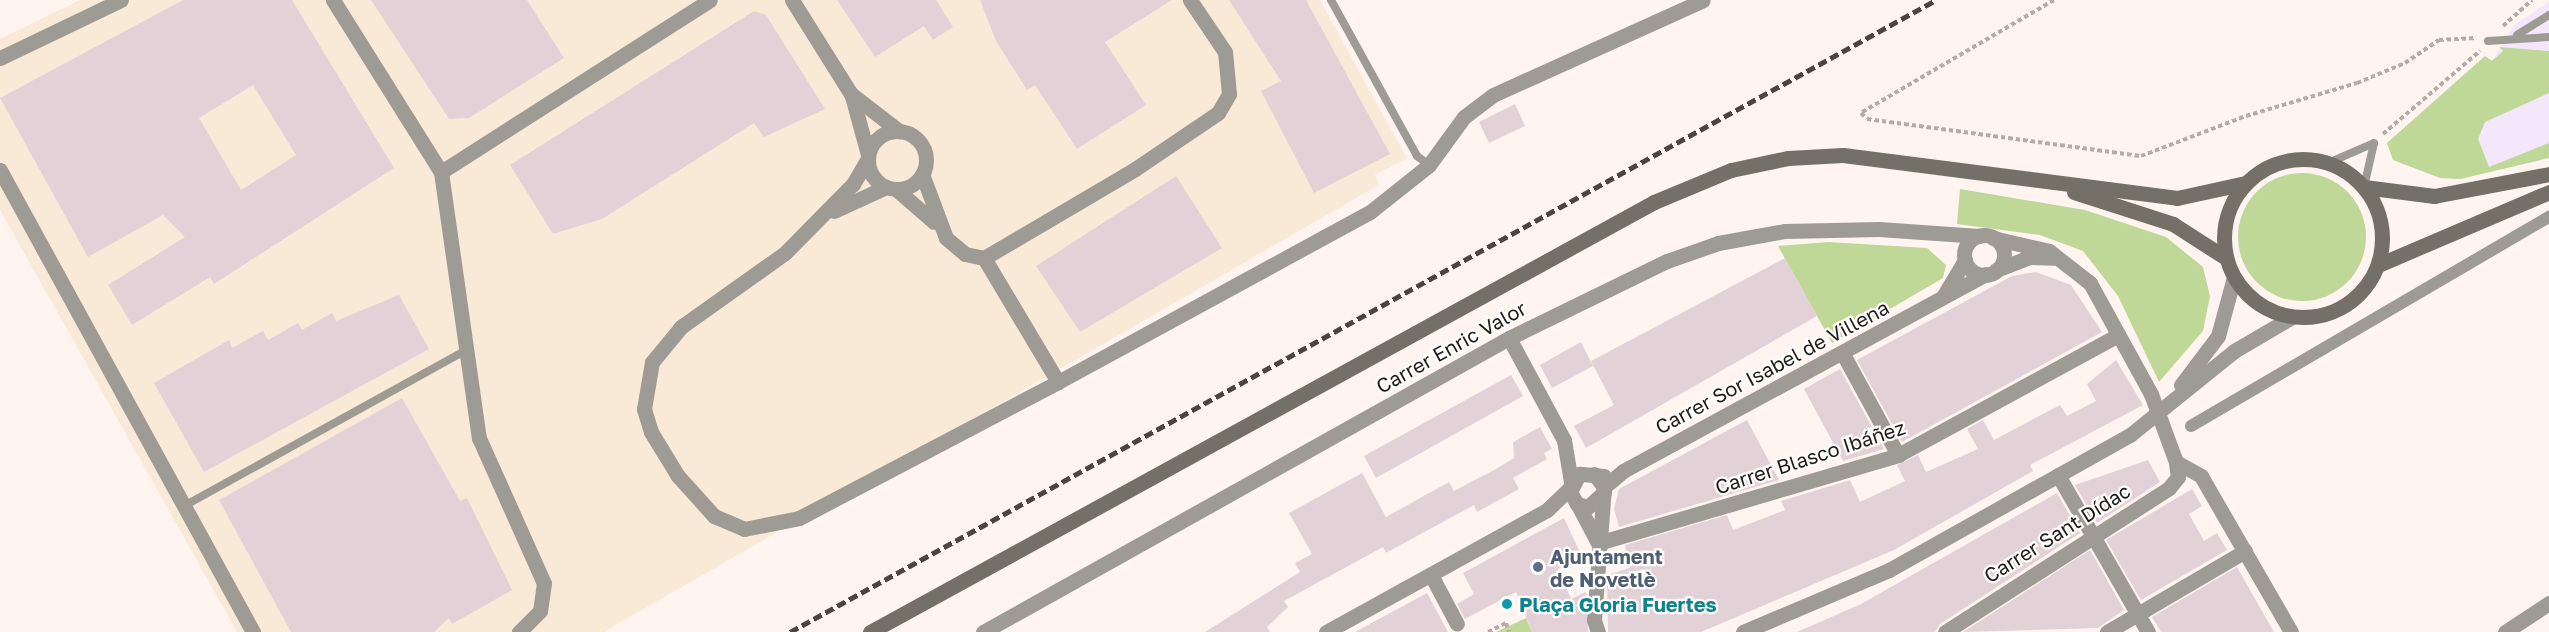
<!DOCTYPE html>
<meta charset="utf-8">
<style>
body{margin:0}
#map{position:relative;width:2549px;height:632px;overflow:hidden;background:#fff4ef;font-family:"Golos Text",sans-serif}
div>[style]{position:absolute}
.commercial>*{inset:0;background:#f9ead7}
.industrial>*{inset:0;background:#f4e7fb}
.green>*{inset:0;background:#bfd898}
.round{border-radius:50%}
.building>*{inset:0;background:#e3d1d8}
.path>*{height:4px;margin-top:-2px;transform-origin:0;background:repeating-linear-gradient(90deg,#b5aca7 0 4.5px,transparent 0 7.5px)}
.service>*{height:8px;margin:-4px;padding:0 4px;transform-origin:4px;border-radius:4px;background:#9e9b95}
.pedestrian>*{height:12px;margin:-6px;padding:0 6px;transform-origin:6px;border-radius:6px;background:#9e9b95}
.minor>*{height:15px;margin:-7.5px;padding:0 7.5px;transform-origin:7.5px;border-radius:7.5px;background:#9e9b95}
.minor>.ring{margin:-7.5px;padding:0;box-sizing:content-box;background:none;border:15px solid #9e9b95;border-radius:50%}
.tertiary>*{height:15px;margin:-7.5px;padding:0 7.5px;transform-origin:7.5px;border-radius:7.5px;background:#9e9b95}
.secondary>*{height:15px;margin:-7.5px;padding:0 7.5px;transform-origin:7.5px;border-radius:7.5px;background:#747067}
.secondary>.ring{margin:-7.5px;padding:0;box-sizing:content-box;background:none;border:15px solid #747067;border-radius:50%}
.rail>*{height:4.5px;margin-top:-2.25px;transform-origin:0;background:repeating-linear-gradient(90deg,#4b4441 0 9px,transparent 0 13.5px)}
.dots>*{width:16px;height:16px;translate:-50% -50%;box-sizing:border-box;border:3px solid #fff;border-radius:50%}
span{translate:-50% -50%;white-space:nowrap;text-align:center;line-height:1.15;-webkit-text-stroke:4.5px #fff;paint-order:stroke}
.street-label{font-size:20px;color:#211b18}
.service-label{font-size:20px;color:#4e5e75;font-weight:700}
.left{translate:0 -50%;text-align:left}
.culture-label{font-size:20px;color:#0d838f;font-weight:700}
</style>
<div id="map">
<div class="commercial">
<div style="clip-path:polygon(80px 0,1320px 0,1407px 158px,1375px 175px,1379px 185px,604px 632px,237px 632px,0 210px,0 39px)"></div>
</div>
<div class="industrial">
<div style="clip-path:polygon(2549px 2px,2549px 158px,2460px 179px,2440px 178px,2393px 160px,2387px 143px,2485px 56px,2492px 61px,2514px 25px)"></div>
</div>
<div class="green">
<div style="clip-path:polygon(2499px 47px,2549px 51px,2549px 93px,2485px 122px,2478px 139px,2489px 167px,2549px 143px,2549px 158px,2460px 179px,2440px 178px,2393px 160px,2387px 143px,2485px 56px,2492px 61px,2503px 51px)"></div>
<div class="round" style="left:2238px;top:173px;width:128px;height:128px"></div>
<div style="clip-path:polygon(1960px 189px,2085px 210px,2166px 237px,2203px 267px,2210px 296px,2203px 331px,2159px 382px,2118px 296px,2083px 251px,2040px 235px,1957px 224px)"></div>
<div style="clip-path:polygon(1829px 242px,1927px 248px,1946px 265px,1943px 278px,1832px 343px,1778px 246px)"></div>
<div style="clip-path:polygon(1526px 618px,1532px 632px,1496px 632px)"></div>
</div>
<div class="building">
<div style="clip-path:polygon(evenodd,183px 0,292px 0,394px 168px,214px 284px,210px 277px,132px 325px,108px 285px,185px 237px,163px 215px,88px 257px,0 98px,183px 0,253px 85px,296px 155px,241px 190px,199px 118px,253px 85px)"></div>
<div style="clip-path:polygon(371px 0,527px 0,564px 58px,469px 118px,449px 119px)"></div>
<div style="clip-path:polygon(837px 0,936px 0,953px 27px,933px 40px,924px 26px,875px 57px)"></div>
<div style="clip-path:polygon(980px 0,1172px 0,1105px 42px,1146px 105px,1077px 149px,1035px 85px,1027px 90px,996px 41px)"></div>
<div style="clip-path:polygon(1229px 0,1306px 0,1390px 154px,1314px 193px,1261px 91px,1281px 81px)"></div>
<div style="clip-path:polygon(754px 11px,766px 15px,825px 109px,764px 137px,754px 123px,602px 219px,553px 234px,510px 165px)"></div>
<div style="clip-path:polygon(1515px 104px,1525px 126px,1489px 143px,1479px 122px)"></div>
<div style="clip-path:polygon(1176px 176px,1222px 248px,1080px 332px,1036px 266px)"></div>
<div style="clip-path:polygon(1785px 258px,1817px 316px,1586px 448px,1574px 426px,1614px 405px,1591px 361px)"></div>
<div style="clip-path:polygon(2036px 272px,2071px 285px,2102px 332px,1902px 442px,1857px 360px,2012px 276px)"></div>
<div style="clip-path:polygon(399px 295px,429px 349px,204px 472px,154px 383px,229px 340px,232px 348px,263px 331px,268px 340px,298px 323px,302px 330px,332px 313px,336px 321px)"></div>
<div style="clip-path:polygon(1581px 342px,1593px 366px,1552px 388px,1540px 365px)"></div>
<div style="clip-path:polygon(2116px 360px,2143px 405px,2030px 465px,2033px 471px,1894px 550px,1701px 632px,1608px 632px,1607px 575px,1630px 568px,1625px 545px,1727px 515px,1733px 530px,1785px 510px,1781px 501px,1850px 480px,1860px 502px,1905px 481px,1897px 465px,1918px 455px,1926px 472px,1978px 449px,1967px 429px,1983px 420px,1994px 440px,2060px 405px,2067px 416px,2096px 401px,2087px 384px)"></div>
<div style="clip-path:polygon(1840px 369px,1884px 449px,1843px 461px,1804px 389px)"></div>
<div style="clip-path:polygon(1511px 375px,1523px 396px,1376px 478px,1364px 456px)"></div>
<div style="clip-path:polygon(402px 398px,460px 501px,467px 498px,512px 590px,452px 624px,449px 618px,434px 632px,291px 632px,219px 500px)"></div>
<div style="clip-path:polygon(1747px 420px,1779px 480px,1619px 527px,1614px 509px,1619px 489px)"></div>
<div style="clip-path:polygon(1540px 427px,1552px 449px,1544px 453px,1547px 459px,1513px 478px,1519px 489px,1477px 512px,1474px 505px,1386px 553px,1383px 547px,1284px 601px,1288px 607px,1267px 627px,1270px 632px,1205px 632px,1300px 572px,1295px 563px,1312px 554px,1289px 513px,1362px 473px,1386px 517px,1449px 482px,1454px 491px,1494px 470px,1514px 458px,1513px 442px)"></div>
<div style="clip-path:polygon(2148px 460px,2160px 482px,2097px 523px,2075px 485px)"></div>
<div style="clip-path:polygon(2192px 489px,2202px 506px,2189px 514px,2204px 541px,2217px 533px,2227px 550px,2141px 600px,2106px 540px)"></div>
<div style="clip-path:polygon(2057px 493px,2080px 533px,1940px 624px,1935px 632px,1797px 632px,1861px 604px)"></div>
<div style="clip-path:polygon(1564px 518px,1582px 557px,1558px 569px,1571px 599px,1586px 592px,1588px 632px,1532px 632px,1516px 592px,1465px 619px,1457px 604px,1474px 594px,1463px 573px)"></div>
<div style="clip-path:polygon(2090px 550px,2124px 610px,2098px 628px,1963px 632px)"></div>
<div style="clip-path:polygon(2237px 567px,2274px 632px,2161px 632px,2152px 617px)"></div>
<div style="clip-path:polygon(1427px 593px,1448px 632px,1355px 632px)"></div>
</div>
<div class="path">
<div style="left:2054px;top:0;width:224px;rotate:149.7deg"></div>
<div style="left:1861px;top:113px;width:8px;rotate:45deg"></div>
<div style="left:1867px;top:119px;width:276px;rotate:7.7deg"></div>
<div style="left:2141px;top:156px;width:112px;rotate:-20.9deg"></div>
<div style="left:2246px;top:116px;width:116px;rotate:-16.6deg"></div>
<div style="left:2357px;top:83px;width:52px;rotate:-22.6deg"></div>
<div style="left:2405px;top:63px;width:41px;rotate:-34.1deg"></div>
<div style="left:2439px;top:40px;width:37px;rotate:-3deg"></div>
<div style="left:2503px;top:26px;width:39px;rotate:-42deg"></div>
<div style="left:2383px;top:134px;width:128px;rotate:-40.6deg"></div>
<div style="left:1488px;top:632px;width:20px;rotate:-27deg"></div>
<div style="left:1506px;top:623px;width:9px;rotate:72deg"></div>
</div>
<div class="service">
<div style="left:1331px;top:0;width:178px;rotate:61.1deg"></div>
<div style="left:1417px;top:156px;width:15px;rotate:37deg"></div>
<div style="left:2517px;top:35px;width:38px;rotate:-32deg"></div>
<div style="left:2488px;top:41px;width:61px;rotate:-3.8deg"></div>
<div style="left:2328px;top:163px;width:50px;rotate:-23.5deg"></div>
<div style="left:2364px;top:187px;width:45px;rotate:-77.2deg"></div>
<div style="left:184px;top:506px;width:321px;rotate:-28.9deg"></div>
</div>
<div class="pedestrian">
<div style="left:2191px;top:426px;width:415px;rotate:-30.3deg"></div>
</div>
<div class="minor">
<div style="left:333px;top:0;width:203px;rotate:57.9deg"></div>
<div style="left:441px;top:172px;width:269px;rotate:81.9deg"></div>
<div style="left:479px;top:438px;width:159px;rotate:65.9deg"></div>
<div style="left:544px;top:583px;width:28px;rotate:98deg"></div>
<div style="left:540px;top:611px;width:30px;rotate:135deg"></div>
<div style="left:792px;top:0;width:111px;rotate:57.9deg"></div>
<div style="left:851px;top:94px;width:61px;rotate:37.6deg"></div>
<div style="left:0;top:58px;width:134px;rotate:-25.6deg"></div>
<div style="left:852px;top:96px;width:61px;rotate:74.8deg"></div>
<div class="ring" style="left:868px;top:131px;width:43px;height:43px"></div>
<div style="left:867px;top:160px;width:28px;rotate:120deg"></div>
<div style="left:853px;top:184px;width:97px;rotate:134.6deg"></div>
<div style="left:785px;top:253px;width:128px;rotate:144.6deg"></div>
<div style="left:681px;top:327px;width:45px;rotate:129.6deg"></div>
<div style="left:652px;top:362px;width:48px;rotate:99.7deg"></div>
<div style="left:644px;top:409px;width:24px;rotate:73deg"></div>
<div style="left:651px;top:432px;width:52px;rotate:58.5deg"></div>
<div style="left:678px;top:476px;width:54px;rotate:48deg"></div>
<div style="left:714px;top:516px;width:33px;rotate:23deg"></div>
<div style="left:744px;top:529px;width:56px;rotate:-11.3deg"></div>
<div style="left:799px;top:518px;width:293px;rotate:-27.7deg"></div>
<div style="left:1058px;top:382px;width:144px;rotate:-120.8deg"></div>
<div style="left:0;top:170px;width:527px;rotate:61.29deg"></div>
<div style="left:441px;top:172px;width:319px;rotate:-32.6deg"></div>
<div style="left:922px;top:174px;width:68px;rotate:69.4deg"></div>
<div style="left:946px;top:238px;width:25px;rotate:40deg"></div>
<div style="left:965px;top:254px;width:19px;rotate:12deg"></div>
<div style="left:984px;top:258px;width:175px;rotate:-30.5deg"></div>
<div style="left:1135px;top:169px;width:100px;rotate:-34deg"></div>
<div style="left:1218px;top:113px;width:22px;rotate:-60deg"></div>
<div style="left:1229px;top:94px;width:42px;rotate:-95.4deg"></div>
<div style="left:1225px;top:52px;width:63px;rotate:-123.9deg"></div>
<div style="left:896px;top:189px;width:50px;rotate:41deg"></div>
<div style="left:834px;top:211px;width:57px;rotate:-24.8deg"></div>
<div class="ring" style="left:1964px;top:235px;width:25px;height:25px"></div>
<div style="left:1993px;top:238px;width:57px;rotate:13.1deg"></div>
<div style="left:2049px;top:251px;width:52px;rotate:38deg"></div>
<div style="left:2090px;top:283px;width:127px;rotate:61.2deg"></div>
<div style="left:2151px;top:394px;width:72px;rotate:69.8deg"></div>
<div style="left:2176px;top:462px;width:29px;rotate:29deg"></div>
<div style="left:2201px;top:476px;width:180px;rotate:60deg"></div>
<div style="left:1996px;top:270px;width:36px;rotate:-21deg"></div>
<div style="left:2030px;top:257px;width:23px;rotate:2deg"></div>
<div style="left:1944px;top:295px;width:41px;rotate:-59deg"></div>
<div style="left:1509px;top:338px;width:116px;rotate:61.7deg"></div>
<div style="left:1564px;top:440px;width:43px;rotate:80.5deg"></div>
<div style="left:1843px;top:354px;width:115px;rotate:61.4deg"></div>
<div style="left:1058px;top:382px;width:355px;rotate:-28.6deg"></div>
<div style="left:1370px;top:212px;width:75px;rotate:-38.5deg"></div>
<div style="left:1429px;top:165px;width:59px;rotate:-53.9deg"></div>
<div style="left:1464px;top:117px;width:36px;rotate:-37deg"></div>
<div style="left:1493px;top:95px;width:230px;rotate:-24.3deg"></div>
<div style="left:1594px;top:474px;width:16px;rotate:52deg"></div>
<div style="left:1604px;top:487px;width:133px;rotate:94.3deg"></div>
<div style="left:1594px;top:620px;width:13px;rotate:72deg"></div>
<div style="left:2058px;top:475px;width:181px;rotate:60.2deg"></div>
<div style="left:1604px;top:476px;width:25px;rotate:-175deg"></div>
<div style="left:1579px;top:474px;width:20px;rotate:117deg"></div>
<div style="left:1570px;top:492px;width:14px;rotate:60deg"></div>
<div style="left:1577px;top:504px;width:11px;rotate:15deg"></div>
<div style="left:1588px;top:507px;width:22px;rotate:-43deg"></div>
<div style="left:1604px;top:487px;width:25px;rotate:-40deg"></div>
<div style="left:1623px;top:471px;width:413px;rotate:-28.5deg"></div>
<div style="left:1578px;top:505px;width:43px;rotate:62.2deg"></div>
<div style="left:1598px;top:543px;width:313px;rotate:-16.3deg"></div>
<div style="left:1898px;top:455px;width:251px;rotate:-28.6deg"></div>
<div style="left:1431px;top:575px;width:55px;rotate:62deg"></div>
<div style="left:983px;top:632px;width:603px;rotate:-29.2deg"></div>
<div style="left:1509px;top:338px;width:176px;rotate:-26deg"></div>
<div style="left:1667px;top:261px;width:54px;rotate:-19.4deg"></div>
<div style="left:1718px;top:243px;width:68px;rotate:-10.2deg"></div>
<div style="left:1785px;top:231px;width:94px;rotate:-1.2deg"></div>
<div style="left:1879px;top:229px;width:100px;rotate:4deg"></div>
<div style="left:1326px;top:632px;width:252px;rotate:-28.9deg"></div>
<div style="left:1547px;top:510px;width:32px;rotate:-44deg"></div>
<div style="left:1945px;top:632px;width:266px;rotate:-32.7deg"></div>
<div style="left:2169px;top:488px;width:14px;rotate:-51deg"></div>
<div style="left:2178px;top:477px;width:15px;rotate:-98deg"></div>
<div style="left:2107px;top:632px;width:160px;rotate:-30.4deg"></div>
<div style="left:2505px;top:632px;width:53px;rotate:-33.4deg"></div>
</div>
<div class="tertiary">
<div style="left:2181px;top:385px;width:61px;rotate:-52.9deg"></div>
<div style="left:2218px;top:336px;width:61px;rotate:-74.8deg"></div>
<div style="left:1743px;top:632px;width:159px;rotate:-23deg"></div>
<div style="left:1889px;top:570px;width:276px;rotate:-29.3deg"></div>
<div style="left:2130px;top:435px;width:134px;rotate:-38.9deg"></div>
<div style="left:2234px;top:351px;width:67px;rotate:-30.4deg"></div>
</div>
<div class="secondary">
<div class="ring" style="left:2224px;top:159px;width:143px;height:143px"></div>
<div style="left:2364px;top:187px;width:71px;rotate:7.3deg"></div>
<div style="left:2434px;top:196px;width:117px;rotate:-10.8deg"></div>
<div style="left:2074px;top:192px;width:104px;rotate:17.9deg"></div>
<div style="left:2173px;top:224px;width:63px;rotate:32.7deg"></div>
<div style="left:2378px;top:265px;width:186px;rotate:-23.1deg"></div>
<div style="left:870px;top:632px;width:894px;rotate:-28.74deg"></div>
<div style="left:1654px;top:202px;width:83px;rotate:-22.6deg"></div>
<div style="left:1731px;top:170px;width:58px;rotate:-11.9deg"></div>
<div style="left:1788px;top:158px;width:55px;rotate:-3.1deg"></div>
<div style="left:1843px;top:155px;width:337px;rotate:7.3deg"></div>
<div style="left:2177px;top:198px;width:71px;rotate:-12.3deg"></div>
</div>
<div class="rail">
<div style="left:790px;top:632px;width:1309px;rotate:-28.88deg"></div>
</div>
<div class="dots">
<div style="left:1538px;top:567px;background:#5c6f8a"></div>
<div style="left:1507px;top:604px;background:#0f9aa8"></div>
</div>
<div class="street-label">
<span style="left:1451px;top:347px;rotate:-29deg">Carrer Enric Valor</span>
<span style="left:1772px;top:367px;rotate:-28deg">Carrer Sor Isabel de Villena</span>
<span style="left:1810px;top:457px;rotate:-18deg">Carrer Blasco Ibáñez</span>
<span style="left:2057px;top:533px;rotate:-32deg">Carrer Sant Dídac</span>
</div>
<div class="service-label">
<span class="left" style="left:1550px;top:568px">Ajuntament<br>de Novetlè</span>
</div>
<div class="culture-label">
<span class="left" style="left:1519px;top:604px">Plaça Gloria Fuertes</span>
</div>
</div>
